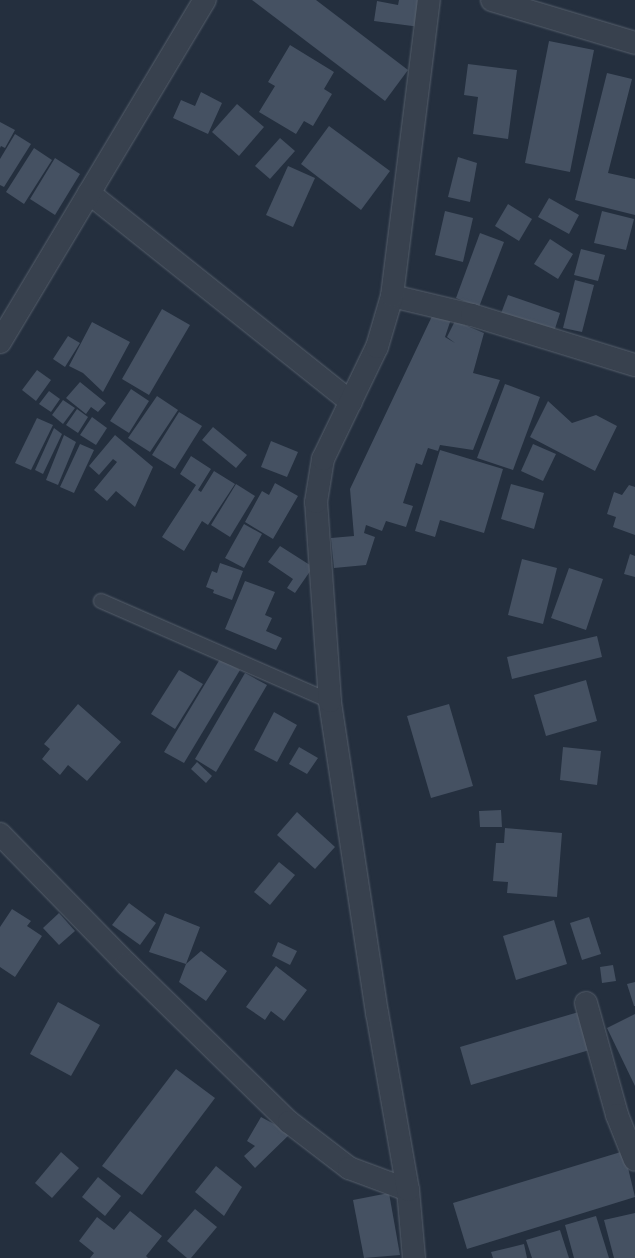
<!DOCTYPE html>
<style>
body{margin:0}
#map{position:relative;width:635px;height:1258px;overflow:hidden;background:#242f3e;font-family:Overpass,sans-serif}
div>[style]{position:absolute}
.building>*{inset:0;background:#455162}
.roads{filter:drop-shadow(0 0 1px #565f6c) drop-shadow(0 0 1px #565f6c)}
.service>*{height:14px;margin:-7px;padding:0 7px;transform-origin:7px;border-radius:7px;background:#38414e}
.minor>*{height:22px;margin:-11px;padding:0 11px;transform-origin:11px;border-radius:11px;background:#38414e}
span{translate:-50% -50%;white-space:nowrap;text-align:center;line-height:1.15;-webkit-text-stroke:4px #1d2633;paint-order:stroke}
</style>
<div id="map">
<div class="building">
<div style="clip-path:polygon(252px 0,316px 0,408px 70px,385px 101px)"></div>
<div style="clip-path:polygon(399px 0,424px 0,420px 27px,374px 21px,377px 1px,398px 5px)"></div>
<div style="clip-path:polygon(549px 41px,594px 50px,570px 172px,525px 163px)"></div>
<div style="clip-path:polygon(290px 45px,334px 72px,324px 89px,332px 94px,313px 126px,304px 121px,296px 134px,259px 112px,275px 86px,268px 82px)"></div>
<div style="clip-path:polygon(468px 64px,517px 70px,508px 139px,473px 134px,478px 97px,464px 95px)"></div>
<div style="clip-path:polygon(607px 73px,632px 79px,608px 173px,635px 179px,635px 215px,575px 200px)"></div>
<div style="clip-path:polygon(201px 92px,222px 103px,208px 134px,173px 118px,181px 100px,195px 106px)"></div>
<div style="clip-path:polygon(237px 104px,264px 127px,239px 156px,212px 132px)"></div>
<div style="clip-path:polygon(0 122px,15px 130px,5px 148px,1px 146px,0 148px)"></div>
<div style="clip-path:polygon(329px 126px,390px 171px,361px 210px,301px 164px)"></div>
<div style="clip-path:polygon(15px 134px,31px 144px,4px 187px,0 185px,0 159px)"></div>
<div style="clip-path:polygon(280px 138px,295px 151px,270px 179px,255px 166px)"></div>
<div style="clip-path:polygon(34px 148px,52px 160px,24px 204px,6px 192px)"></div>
<div style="clip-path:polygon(458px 157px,477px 163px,470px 202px,448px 197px)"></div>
<div style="clip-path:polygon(55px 158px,80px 174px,55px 215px,30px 199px)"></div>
<div style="clip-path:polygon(288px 166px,315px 178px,293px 227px,266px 215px)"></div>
<div style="clip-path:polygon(549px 198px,579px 215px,569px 234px,538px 217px)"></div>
<div style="clip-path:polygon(508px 204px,532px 219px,519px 241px,495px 226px)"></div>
<div style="clip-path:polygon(445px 211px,473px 218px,463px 262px,435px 255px)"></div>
<div style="clip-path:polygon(602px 211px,634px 219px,626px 250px,594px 243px)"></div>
<div style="clip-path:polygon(480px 233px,504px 242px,479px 307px,456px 298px)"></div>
<div style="clip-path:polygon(550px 239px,573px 254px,558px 279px,534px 264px)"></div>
<div style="clip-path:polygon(581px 249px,605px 255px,598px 281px,574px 275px)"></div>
<div style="clip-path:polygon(575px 280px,594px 285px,582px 332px,563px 328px)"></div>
<div style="clip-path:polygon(508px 295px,560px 313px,553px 335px,500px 316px)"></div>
<div style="clip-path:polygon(162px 309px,190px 325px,149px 395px,122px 379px)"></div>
<div style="clip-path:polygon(434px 312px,451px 319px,445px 337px,455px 343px,447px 337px,455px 321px,484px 333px,473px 373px,500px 380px,473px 450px,440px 445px,438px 451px,428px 448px,422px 465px,416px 463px,403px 503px,413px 506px,406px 527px,386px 521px,382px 531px,366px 525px,364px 533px,375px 537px,366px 565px,334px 568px,331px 538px,354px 536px,350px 489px)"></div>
<div style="clip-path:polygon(92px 322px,130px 342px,103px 392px,83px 373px,69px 366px)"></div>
<div style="clip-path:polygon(68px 336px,80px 343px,65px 367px,53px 359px)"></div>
<div style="clip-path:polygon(37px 370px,51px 380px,36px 401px,22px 390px)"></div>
<div style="clip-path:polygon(80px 382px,106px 403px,98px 412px,91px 407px,86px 414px,66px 398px)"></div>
<div style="clip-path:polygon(505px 384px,540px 397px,513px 470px,477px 458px)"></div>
<div style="clip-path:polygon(131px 389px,149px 401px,129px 433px,110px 421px)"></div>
<div style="clip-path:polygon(49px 391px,60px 399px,51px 412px,39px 404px)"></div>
<div style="clip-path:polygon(157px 396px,178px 410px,150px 452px,128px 438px)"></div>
<div style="clip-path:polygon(63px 400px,75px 408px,63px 424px,52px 415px)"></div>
<div style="clip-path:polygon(548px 401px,572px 423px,596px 415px,617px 426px,595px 471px,530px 437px)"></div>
<div style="clip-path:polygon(77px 409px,88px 417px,78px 433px,66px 425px)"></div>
<div style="clip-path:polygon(179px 412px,202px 426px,175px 469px,152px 455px)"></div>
<div style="clip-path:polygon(92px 417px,107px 428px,96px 445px,80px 435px)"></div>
<div style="clip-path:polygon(37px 418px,53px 425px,31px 470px,15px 463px)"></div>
<div style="clip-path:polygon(213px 427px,247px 455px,236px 468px,202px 440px)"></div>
<div style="clip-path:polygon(54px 428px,62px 434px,43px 474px,35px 470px)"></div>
<div style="clip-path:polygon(64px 435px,76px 442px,58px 485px,46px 480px)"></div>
<div style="clip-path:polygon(115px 435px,153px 467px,135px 507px,116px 491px,107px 501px,94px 490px,117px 462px,113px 459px,99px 475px,89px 466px)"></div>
<div style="clip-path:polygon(271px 441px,298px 452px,287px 477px,261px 467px)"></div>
<div style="clip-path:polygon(80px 444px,94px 450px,74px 493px,60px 487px)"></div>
<div style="clip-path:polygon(533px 444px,556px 454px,543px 481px,521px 471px)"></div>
<div style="clip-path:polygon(440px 450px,503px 469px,484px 533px,440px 520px,435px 537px,415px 531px)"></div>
<div style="clip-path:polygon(191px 456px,211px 469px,198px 490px,201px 492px,214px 471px,235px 484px,208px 525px,202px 521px,184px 551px,162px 537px,196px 485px,180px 474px)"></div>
<div style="clip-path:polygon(275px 483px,298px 496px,273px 539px,245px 522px,262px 491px,269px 495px)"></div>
<div style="clip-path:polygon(236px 484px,255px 496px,230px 537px,211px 525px)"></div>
<div style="clip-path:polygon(511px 484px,544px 493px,534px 529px,501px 519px)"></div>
<div style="clip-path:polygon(629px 485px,635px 487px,635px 535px,613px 527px,616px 517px,607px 514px,614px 492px,622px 495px)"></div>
<div style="clip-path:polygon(244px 524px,262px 534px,244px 568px,225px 558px)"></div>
<div style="clip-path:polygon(280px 546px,313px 567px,295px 593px,287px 588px,293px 579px,268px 562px)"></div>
<div style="clip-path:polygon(630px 554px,635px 556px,635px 577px,624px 574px)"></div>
<div style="clip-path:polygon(522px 559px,557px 568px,543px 624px,508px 615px)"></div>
<div style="clip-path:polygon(220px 563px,243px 571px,232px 600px,213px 593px,214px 590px,206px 587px,212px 571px,217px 573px)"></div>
<div style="clip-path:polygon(569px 568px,603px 579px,586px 630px,551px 618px)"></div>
<div style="clip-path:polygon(245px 581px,275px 592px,265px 615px,272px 618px,266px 631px,282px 638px,276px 650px,225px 629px)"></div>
<div style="clip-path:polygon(597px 636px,602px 657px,512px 679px,507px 657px)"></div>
<div style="clip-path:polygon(220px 659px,240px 670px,184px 763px,164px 752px)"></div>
<div style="clip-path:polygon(179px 670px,203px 684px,175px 729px,151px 714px)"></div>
<div style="clip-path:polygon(245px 673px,267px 685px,216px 772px,195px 759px)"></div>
<div style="clip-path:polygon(586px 680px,597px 721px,546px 736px,534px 695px)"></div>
<div style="clip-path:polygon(78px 704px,121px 742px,87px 781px,68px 765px,60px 775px,42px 759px,50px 749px,44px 744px)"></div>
<div style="clip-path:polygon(449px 704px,473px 786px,431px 798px,407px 716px)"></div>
<div style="clip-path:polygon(274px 712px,297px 725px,277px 762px,254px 750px)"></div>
<div style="clip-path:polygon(299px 747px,318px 758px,307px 774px,289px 764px)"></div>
<div style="clip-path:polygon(563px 747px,601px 751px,597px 785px,560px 780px)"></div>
<div style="clip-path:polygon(197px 762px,212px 776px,206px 783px,191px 769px)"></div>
<div style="clip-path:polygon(501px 810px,502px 827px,480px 827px,479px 811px)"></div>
<div style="clip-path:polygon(297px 812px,335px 847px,315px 869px,277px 835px)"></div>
<div style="clip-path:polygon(505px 828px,562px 833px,557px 897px,507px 893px,508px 882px,493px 881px,496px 843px,504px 843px)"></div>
<div style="clip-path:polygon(279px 862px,295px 875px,270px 905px,254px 892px)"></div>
<div style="clip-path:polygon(129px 903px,156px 923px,140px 945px,112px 925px)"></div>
<div style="clip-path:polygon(12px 909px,31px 921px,27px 926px,42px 936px,15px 977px,0 967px,0 927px)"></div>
<div style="clip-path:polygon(59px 913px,75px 931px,59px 945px,43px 928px)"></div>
<div style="clip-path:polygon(165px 913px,200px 927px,186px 964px,201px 951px,227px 971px,206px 1001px,179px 982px,186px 964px,149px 952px)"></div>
<div style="clip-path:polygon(589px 917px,601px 954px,582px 960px,570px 923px)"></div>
<div style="clip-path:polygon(554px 920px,567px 964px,516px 980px,503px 936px)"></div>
<div style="clip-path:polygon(278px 942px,297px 951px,290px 965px,272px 956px)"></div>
<div style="clip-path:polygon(613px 965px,616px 981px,602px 983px,600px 967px)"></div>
<div style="clip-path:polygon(276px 966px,307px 990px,284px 1021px,271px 1011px,265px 1020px,246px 1007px)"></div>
<div style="clip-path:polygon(635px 982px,635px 1006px,634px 1006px,627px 984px)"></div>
<div style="clip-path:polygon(58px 1002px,100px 1025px,71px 1076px,30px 1054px)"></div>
<div style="clip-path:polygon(582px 1011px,593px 1049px,471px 1085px,460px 1047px)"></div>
<div style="clip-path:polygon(635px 1014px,635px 1086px,607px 1028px)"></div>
<div style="clip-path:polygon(176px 1069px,215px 1098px,142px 1195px,102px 1166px)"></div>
<div style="clip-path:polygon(261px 1117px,291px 1133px,255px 1168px,244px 1156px,255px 1146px,247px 1141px)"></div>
<div style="clip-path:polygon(624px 1151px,635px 1197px,467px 1249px,453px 1203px)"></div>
<div style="clip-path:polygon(61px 1152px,79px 1168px,52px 1198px,35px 1183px)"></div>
<div style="clip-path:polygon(216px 1166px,242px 1187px,224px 1216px,195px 1192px)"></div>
<div style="clip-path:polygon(98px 1177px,121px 1196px,105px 1216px,82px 1197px)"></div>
<div style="clip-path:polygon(389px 1193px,400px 1255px,364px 1258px,353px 1200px)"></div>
<div style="clip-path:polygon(195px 1209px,217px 1227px,191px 1258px,187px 1258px,167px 1241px)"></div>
<div style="clip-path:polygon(130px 1211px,162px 1236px,146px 1256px,148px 1258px,90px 1258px,94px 1253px,79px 1241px,97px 1217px,114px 1230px)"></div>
<div style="clip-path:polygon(635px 1213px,635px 1258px,614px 1258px,604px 1220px)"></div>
<div style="clip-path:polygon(596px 1216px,609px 1258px,574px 1258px,565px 1225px)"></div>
<div style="clip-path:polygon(560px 1230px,569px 1258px,532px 1258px,526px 1240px)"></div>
<div style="clip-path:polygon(524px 1244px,527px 1258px,493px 1258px,491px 1252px)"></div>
</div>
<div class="roads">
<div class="service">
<div style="left:101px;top:601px;width:250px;rotate:23.6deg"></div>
</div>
<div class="minor">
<div style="left:492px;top:0;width:149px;rotate:16.7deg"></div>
<div style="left:89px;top:193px;width:335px;rotate:38.6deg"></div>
<div style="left:392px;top:296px;width:82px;rotate:13.4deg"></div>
<div style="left:472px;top:315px;width:170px;rotate:17.1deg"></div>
<div style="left:0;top:342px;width:399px;rotate:-59.1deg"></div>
<div style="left:0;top:834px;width:182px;rotate:45.7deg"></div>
<div style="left:127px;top:964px;width:226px;rotate:44.3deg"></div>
<div style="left:289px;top:1122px;width:76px;rotate:37.5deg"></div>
<div style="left:349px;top:1168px;width:63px;rotate:20.4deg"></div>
<div style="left:586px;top:1003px;width:116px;rotate:74.5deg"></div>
<div style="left:617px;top:1115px;width:48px;rotate:68.2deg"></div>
<div style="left:414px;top:1258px;width:68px;rotate:-95deg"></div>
<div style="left:408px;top:1190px;width:180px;rotate:-99.9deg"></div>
<div style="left:377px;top:1013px;width:316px;rotate:-98.6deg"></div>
<div style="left:330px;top:701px;width:199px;rotate:-94deg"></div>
<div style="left:316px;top:502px;width:44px;rotate:-80.8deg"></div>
<div style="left:323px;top:459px;width:124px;rotate:-64.3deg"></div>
<div style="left:377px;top:347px;width:53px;rotate:-73.6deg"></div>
<div style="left:392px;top:296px;width:298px;rotate:-82.9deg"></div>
</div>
</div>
</div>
